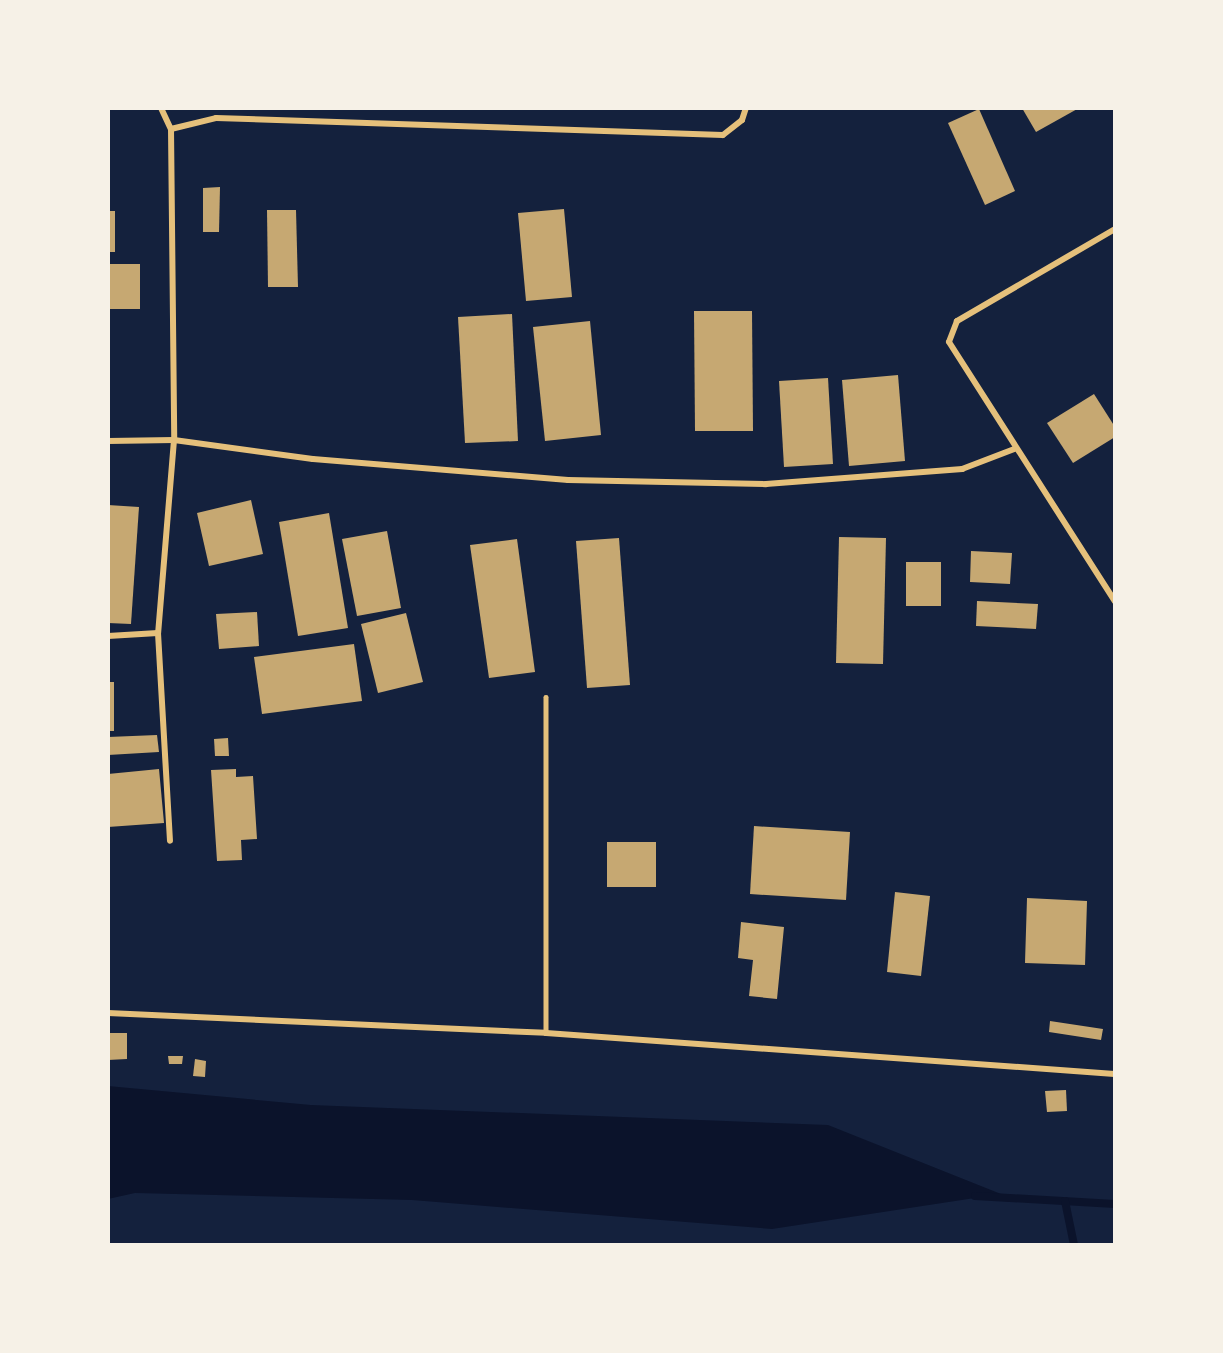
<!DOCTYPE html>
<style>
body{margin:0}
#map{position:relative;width:1223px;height:1353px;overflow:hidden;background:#14213d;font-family:"Nunito Sans",sans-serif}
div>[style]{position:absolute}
.water>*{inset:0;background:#0b132b}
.stream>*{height:8px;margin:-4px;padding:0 4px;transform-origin:4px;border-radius:4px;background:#0b132b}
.building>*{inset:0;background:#c6a872}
.service>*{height:4.5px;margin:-2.25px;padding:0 2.25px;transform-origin:2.25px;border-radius:2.25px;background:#e5c07b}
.minor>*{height:6px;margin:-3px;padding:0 3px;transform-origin:3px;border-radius:3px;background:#e5c07b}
span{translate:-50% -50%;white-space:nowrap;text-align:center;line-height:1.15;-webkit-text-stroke:4.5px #f6f1e7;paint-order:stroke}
.frame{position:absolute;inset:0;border:110px solid #f6f1e7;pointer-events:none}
</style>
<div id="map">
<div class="water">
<div style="clip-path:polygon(108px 1086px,311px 1105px,828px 1125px,1001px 1194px,772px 1229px,412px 1200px,135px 1193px,108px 1199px)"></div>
</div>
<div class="stream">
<div style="left:975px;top:1196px;width:140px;rotate:3.3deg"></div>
<div style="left:1065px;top:1201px;width:45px;rotate:78.4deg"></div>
</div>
<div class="building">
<div style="clip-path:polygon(1022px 108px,1079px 108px,1036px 132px)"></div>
<div style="clip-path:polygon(979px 109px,1015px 191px,985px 205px,948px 123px)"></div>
<div style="clip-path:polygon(220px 187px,219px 232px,203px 232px,203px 188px)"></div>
<div style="clip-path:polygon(564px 209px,572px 297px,526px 301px,518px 213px)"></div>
<div style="clip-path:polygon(267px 210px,296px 210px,298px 287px,268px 287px)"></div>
<div style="clip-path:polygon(108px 211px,115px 211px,115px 252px,108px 252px)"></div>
<div style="clip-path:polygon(108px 264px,140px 264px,140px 309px,108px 309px)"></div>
<div style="clip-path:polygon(694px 311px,752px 311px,753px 431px,695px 431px)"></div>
<div style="clip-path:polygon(512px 314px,518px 441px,465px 443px,458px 317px)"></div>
<div style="clip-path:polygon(590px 321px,601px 435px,545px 441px,533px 327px)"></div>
<div style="clip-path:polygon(898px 375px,905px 461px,849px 466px,842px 380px)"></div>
<div style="clip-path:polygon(828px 378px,833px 464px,784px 467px,779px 381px)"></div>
<div style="clip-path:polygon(1094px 394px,1115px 427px,1115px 437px,1073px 463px,1047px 423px)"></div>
<div style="clip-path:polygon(251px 500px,263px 554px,209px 566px,197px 513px)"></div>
<div style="clip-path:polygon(108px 505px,139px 507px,131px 624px,108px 623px)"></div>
<div style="clip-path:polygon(329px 513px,348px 628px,298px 636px,279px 522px)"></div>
<div style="clip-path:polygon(387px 531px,401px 608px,357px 616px,342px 539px)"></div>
<div style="clip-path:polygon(839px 537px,886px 538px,883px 664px,836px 663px)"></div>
<div style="clip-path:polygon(619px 538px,630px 685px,587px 688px,576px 541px)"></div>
<div style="clip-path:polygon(517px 539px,535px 672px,489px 678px,470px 545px)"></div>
<div style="clip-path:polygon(971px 551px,1012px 553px,1010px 584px,970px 582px)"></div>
<div style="clip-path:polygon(906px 562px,941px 562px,941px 606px,906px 606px)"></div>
<div style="clip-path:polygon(977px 601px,1038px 604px,1036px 629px,976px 626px)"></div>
<div style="clip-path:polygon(257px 612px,259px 646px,219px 649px,216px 614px)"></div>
<div style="clip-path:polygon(406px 613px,423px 682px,378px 693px,361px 624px)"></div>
<div style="clip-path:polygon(354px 644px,362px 701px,262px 714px,254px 657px)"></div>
<div style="clip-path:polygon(108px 682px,114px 682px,114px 731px,108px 731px)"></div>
<div style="clip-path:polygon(157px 735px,159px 752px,108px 755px,108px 737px)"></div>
<div style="clip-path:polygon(228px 738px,229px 756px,215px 756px,214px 739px)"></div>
<div style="clip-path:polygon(159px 769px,164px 823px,108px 827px,108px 774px)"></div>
<div style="clip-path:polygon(236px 769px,236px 777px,253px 776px,257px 839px,241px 840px,242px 860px,217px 861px,211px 770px)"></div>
<div style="clip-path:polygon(754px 826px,850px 832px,846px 900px,750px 894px)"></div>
<div style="clip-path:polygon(607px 842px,656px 842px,656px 887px,607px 887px)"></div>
<div style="clip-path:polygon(895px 892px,930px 896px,921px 976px,887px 972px)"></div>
<div style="clip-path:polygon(1027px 898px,1087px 901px,1085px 965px,1025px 963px)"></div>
<div style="clip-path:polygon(741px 922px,784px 927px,777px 999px,749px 996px,753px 960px,738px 958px)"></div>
<div style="clip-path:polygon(1050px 1021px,1103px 1029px,1101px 1040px,1049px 1032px)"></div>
<div style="clip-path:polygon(108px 1033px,127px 1033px,127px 1059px,108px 1060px)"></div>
<div style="clip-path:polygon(168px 1056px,183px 1056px,182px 1064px,169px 1064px)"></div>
<div style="clip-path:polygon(195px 1059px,206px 1061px,205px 1077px,193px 1076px)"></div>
<div style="clip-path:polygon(1066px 1090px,1067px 1111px,1047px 1112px,1045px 1091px)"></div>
</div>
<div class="service">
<div style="left:546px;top:697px;width:336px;rotate:90deg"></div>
</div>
<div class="minor">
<div style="left:161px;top:108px;width:23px;rotate:65deg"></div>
<div style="left:171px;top:129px;width:311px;rotate:89.4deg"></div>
<div style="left:174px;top:440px;width:194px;rotate:94.7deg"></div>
<div style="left:158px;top:633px;width:208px;rotate:86.7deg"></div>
<div style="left:171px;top:129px;width:46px;rotate:-13.7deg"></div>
<div style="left:216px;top:118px;width:507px;rotate:1.92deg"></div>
<div style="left:723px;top:135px;width:24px;rotate:-38deg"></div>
<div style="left:742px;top:120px;width:13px;rotate:-72deg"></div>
<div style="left:1115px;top:229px;width:183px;rotate:149.8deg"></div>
<div style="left:957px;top:321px;width:22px;rotate:111deg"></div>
<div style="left:949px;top:342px;width:308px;rotate:57.4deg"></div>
<div style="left:108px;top:441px;width:66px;rotate:-0.9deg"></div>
<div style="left:174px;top:440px;width:140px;rotate:7.8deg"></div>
<div style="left:313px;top:459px;width:256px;rotate:4.7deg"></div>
<div style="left:568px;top:480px;width:198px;rotate:1.2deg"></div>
<div style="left:766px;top:484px;width:197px;rotate:-4.4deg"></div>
<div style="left:962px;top:469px;width:56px;rotate:-21deg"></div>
<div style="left:108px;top:636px;width:50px;rotate:-3.4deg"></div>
<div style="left:108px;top:1013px;width:438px;rotate:2.6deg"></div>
<div style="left:546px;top:1033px;width:570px;rotate:4.12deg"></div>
</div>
<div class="frame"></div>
</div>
